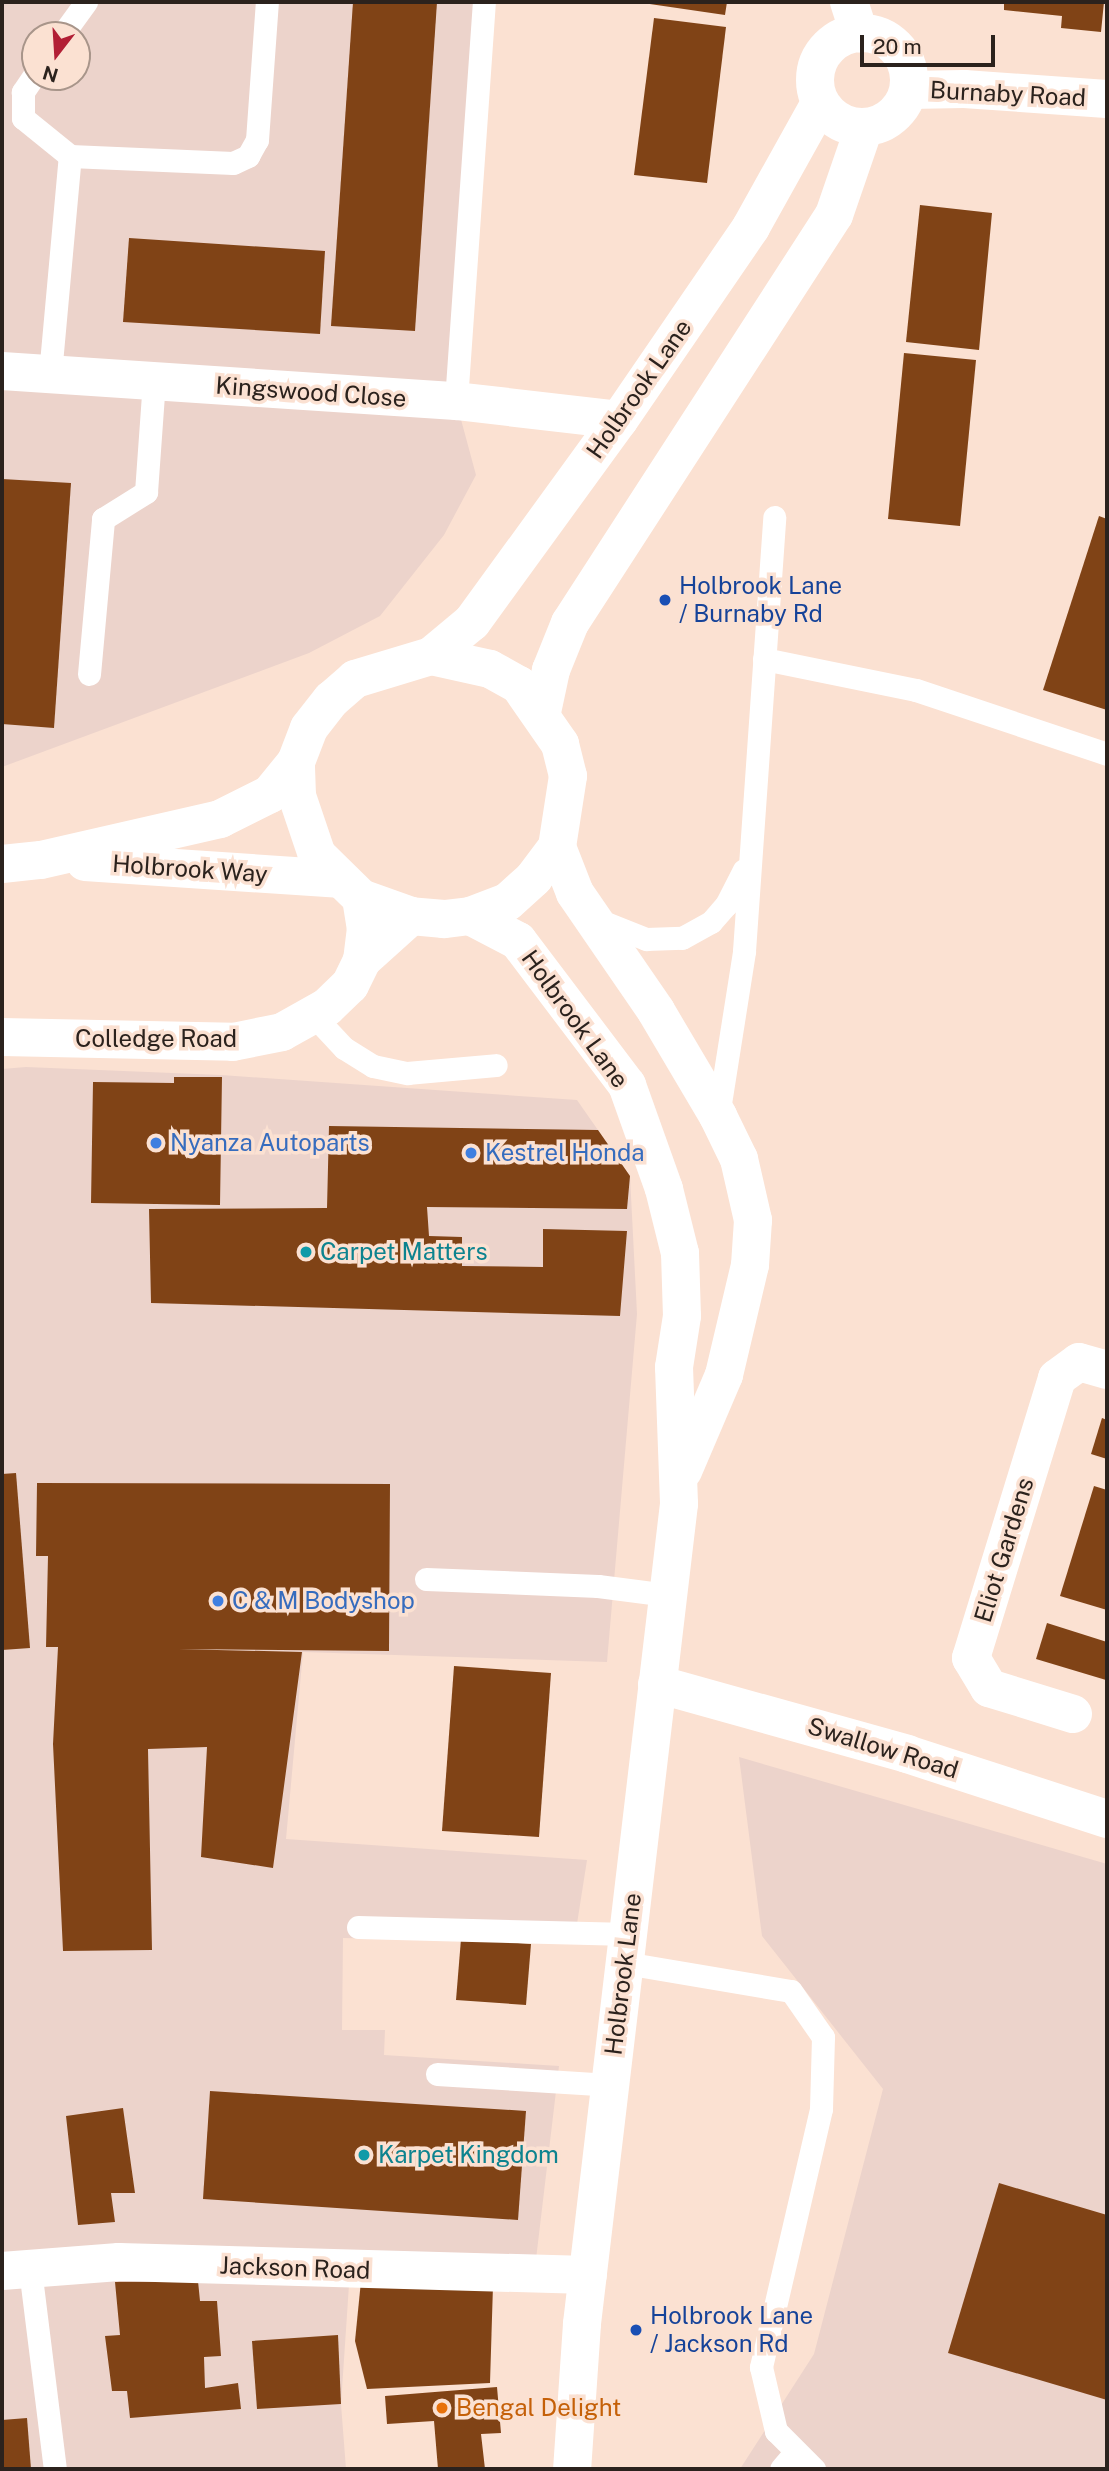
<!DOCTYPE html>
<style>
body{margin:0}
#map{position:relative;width:1109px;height:2471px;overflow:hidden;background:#fbe1d2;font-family:"Public Sans",sans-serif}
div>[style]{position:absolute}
.industrial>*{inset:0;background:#ecd3cb}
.building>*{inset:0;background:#804316}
.lane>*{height:23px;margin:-11.5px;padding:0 11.5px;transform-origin:11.5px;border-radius:11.5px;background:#fff}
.street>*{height:38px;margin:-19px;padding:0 19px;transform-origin:19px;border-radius:19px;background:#fff}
.secondary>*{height:38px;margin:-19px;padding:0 19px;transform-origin:19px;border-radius:19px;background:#fff}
.secondary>.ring{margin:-19px;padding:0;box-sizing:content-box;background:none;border:38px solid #fff;border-radius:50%}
.dots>*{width:19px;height:19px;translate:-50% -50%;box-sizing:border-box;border:4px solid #fbe1d2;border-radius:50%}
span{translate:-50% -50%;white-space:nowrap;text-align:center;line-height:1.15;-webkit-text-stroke:7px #fbe1d2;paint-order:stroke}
.street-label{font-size:24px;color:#2b221d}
.transit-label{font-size:24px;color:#164399}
.left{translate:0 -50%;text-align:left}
.shop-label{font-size:24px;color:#366cbe}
.culture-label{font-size:24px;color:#0d838f}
.food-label{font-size:24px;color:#c56008}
.frame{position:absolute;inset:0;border:4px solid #2b221d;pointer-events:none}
.north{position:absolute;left:21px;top:21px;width:70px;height:70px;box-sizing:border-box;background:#fbe1d2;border:2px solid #a8958a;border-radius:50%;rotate:197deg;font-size:19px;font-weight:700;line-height:28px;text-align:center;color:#2b221d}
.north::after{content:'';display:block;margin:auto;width:24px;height:32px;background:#b21f35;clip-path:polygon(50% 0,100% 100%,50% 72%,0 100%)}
.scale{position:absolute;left:860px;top:35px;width:135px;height:32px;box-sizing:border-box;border:4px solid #2b221d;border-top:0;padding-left:9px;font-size:21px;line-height:24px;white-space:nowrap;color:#2b221d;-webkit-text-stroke:5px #fbe1d2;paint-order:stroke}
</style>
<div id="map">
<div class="industrial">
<div style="clip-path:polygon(evenodd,2px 2px,484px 2px,456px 401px,476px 475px,444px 535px,380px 616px,309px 653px,2px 767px,2px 2px,35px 35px,77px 35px,77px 77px,35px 77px,35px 35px)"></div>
<div style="clip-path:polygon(26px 1067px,221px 1075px,577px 1100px,630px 1176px,637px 1314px,607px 1662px,303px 1652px,286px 1839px,587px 1860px,574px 1943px,343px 1938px,342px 2030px,385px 2030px,384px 2055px,559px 2066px,534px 2276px,350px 2270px,341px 2404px,346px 2469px,2px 2469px,2px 1069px)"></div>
<div style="clip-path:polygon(739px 1757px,1107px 1864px,1107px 2469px,740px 2469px,814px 2354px,883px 2089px,762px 1936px)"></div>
</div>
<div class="building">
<div style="clip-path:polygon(353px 2px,437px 2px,415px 331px,331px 326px)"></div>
<div style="clip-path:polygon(636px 2px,727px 2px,725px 15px)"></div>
<div style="clip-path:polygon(1004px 2px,1104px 2px,1101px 32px,1061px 28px,1062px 16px,1004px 10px)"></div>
<div style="clip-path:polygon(654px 18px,726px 27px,707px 183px,634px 175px)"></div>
<div style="clip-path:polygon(920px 205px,992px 213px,979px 350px,906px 342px)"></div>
<div style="clip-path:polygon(129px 238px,325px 251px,320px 334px,123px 322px)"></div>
<div style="clip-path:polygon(904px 353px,976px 360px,960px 526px,888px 519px)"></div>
<div style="clip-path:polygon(2px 479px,71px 483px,54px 728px,2px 724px)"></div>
<div style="clip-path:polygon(1099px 516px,1107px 519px,1107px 710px,1043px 690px)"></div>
<div style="clip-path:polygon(174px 1077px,222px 1077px,220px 1205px,91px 1203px,93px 1082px,174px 1083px)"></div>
<div style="clip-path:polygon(329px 1126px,598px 1130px,630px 1176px,627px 1209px,427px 1207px,429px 1236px,462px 1237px,462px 1266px,543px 1267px,543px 1229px,627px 1231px,620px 1316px,151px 1303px,149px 1209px,327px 1208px)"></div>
<div style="clip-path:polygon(1102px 1418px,1107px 1420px,1107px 1459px,1091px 1454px)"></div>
<div style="clip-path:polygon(16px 1473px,30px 1648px,2px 1650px,2px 1474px)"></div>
<div style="clip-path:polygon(37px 1483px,390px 1484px,389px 1651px,178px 1649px,302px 1652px,273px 1868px,201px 1857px,207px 1747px,148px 1749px,152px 1950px,63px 1951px,53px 1744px,58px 1647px,46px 1647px,48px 1556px,36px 1556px)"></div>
<div style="clip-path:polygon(1094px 1486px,1107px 1490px,1107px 1610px,1060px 1596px)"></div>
<div style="clip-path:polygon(1047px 1623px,1107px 1642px,1106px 1680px,1036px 1659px)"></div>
<div style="clip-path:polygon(454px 1666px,551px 1673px,539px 1837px,442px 1831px)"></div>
<div style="clip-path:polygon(461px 1939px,531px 1944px,526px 2005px,456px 2000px)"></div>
<div style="clip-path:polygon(210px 2091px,526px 2111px,518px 2220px,203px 2199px)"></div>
<div style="clip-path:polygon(123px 2108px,135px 2193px,111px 2193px,115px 2222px,78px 2225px,66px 2116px)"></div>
<div style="clip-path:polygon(999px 2183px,1107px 2215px,1107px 2400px,948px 2353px)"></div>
<div style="clip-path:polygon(198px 2281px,200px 2301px,217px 2301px,221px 2356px,204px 2357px,205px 2388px,238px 2383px,241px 2409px,130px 2418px,127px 2391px,112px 2391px,105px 2336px,120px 2335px,115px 2282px)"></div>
<div style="clip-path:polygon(361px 2281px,493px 2285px,490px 2383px,367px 2389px,355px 2341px)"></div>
<div style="clip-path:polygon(338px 2335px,341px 2404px,257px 2409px,252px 2341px)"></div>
<div style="clip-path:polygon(497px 2387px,501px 2433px,481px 2434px,485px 2469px,438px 2469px,434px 2421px,387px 2424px,385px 2396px)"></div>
<div style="clip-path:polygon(27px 2418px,31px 2469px,2px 2469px,2px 2420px)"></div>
</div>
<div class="lane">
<div style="left:62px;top:35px;width:41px;rotate:-54deg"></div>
<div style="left:35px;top:74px;width:22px;rotate:124deg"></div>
<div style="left:23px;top:92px;width:26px;rotate:90deg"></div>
<div style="left:23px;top:118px;width:60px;rotate:39deg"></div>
<div style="left:70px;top:156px;width:163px;rotate:2.5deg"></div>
<div style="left:233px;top:163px;width:17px;rotate:-25deg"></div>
<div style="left:248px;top:156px;width:18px;rotate:-61deg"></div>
<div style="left:257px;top:140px;width:138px;rotate:-85.9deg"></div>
<div style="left:50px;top:374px;width:219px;rotate:-84.8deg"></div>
<div style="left:456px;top:401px;width:400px;rotate:-86deg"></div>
<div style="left:764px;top:659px;width:155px;rotate:11.5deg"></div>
<div style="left:916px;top:690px;width:201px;rotate:18.5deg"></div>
<div style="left:89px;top:674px;width:156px;rotate:-84.8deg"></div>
<div style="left:103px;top:519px;width:51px;rotate:-32.1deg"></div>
<div style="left:146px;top:492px;width:111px;rotate:-85.9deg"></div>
<div style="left:598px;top:920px;width:52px;rotate:21.6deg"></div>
<div style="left:646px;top:939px;width:36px;rotate:-2deg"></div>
<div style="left:682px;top:938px;width:33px;rotate:-29deg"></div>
<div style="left:711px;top:922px;width:23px;rotate:-49deg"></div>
<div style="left:726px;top:905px;width:39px;rotate:-63deg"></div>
<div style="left:313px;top:1015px;width:45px;rotate:46.8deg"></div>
<div style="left:344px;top:1048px;width:34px;rotate:32deg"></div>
<div style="left:373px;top:1066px;width:35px;rotate:12deg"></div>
<div style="left:407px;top:1073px;width:89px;rotate:-5.1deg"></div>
<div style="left:718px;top:1116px;width:167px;rotate:-81deg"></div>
<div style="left:744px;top:951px;width:435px;rotate:-86deg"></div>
<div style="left:426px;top:1579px;width:172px;rotate:2.3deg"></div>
<div style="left:598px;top:1586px;width:70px;rotate:7.4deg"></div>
<div style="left:358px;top:1927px;width:271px;rotate:1.5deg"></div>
<div style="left:625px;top:1963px;width:168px;rotate:9.6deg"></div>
<div style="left:791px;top:1991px;width:56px;rotate:55.2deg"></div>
<div style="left:823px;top:2037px;width:72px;rotate:91.6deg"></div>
<div style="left:821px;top:2109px;width:265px;rotate:103.1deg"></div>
<div style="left:761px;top:2367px;width:66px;rotate:76.8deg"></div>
<div style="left:776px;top:2431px;width:54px;rotate:45deg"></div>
<div style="left:437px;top:2074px;width:173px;rotate:3.6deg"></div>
<div style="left:30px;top:2269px;width:202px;rotate:82.9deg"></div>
<div style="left:781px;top:2469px;width:23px;rotate:-50deg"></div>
</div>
<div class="street">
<div style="left:2px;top:371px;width:455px;rotate:3.8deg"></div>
<div style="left:456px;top:401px;width:164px;rotate:6.6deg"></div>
<div style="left:361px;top:898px;width:30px;rotate:81deg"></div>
<div style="left:366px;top:928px;width:32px;rotate:97deg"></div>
<div style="left:362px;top:960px;width:66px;rotate:-41.9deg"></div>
<div style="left:2px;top:1037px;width:231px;rotate:1.2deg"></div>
<div style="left:233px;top:1042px;width:50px;rotate:-11.5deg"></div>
<div style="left:282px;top:1032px;width:51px;rotate:-29.1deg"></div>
<div style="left:327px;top:1007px;width:32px;rotate:-44deg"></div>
<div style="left:350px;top:985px;width:28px;rotate:-64deg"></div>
<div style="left:657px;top:1684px;width:260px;rotate:15.6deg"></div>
<div style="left:907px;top:1754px;width:210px;rotate:18deg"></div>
<div style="left:1073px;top:1714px;width:88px;rotate:-162.8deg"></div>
<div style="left:989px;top:1688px;width:35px;rotate:-121deg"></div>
<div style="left:971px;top:1658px;width:293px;rotate:-72.9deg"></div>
<div style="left:1057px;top:1378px;width:27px;rotate:-36deg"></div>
<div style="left:1079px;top:1362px;width:29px;rotate:16deg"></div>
<div style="left:2px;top:2271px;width:117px;rotate:-4.4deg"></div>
<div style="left:119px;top:2262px;width:469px;rotate:1.6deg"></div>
</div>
<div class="secondary">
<div style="left:849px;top:2px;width:33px;rotate:72deg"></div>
<div class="ring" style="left:815px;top:33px;width:56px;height:56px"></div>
<div style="left:909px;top:90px;width:55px;rotate:-1deg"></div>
<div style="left:964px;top:89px;width:143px;rotate:4deg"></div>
<div style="left:431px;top:656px;width:60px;rotate:12.4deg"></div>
<div style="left:490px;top:669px;width:33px;rotate:29deg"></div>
<div style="left:519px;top:685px;width:72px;rotate:55.2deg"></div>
<div style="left:560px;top:744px;width:33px;rotate:76deg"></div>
<div style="left:568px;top:776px;width:72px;rotate:98.8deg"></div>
<div style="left:557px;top:847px;width:39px;rotate:127deg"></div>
<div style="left:534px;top:878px;width:36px;rotate:138deg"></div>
<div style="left:507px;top:902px;width:40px;rotate:159deg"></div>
<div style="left:470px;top:916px;width:26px;rotate:173deg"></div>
<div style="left:444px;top:919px;width:33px;rotate:-175deg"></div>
<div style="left:411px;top:916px;width:53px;rotate:-160.2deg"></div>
<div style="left:361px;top:898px;width:62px;rotate:-135.7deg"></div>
<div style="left:317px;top:855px;width:62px;rotate:-108.7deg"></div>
<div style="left:297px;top:796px;width:34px;rotate:-92deg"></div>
<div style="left:296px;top:762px;width:36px;rotate:-69deg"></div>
<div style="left:309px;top:728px;width:36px;rotate:-52deg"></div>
<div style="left:331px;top:700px;width:32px;rotate:-41deg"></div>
<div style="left:355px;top:679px;width:79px;rotate:-16.8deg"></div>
<div style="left:431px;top:656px;width:53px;rotate:-39.7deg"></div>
<div style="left:472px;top:622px;width:250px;rotate:-54deg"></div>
<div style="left:619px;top:420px;width:234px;rotate:-55.6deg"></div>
<div style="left:751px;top:227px;width:142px;rotate:-60.9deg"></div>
<div style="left:542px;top:712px;width:43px;rotate:-77.9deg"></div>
<div style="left:551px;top:670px;width:51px;rotate:-68deg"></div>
<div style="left:570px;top:623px;width:486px;rotate:-57.1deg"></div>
<div style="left:834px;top:215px;width:92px;rotate:-71deg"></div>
<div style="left:557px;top:847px;width:49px;rotate:68.6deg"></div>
<div style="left:575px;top:893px;width:143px;rotate:55.5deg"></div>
<div style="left:656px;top:1011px;width:122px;rotate:59.4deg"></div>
<div style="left:718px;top:1116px;width:48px;rotate:64deg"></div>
<div style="left:739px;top:1159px;width:63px;rotate:77.1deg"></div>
<div style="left:753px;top:1220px;width:45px;rotate:93.8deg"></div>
<div style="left:750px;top:1265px;width:113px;rotate:103.3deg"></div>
<div style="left:724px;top:1375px;width:104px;rotate:113.1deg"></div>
<div style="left:85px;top:862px;width:254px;rotate:3.8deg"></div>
<div style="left:2px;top:864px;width:39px;rotate:-6deg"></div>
<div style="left:41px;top:860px;width:184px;rotate:-12.9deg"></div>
<div style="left:220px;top:819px;width:56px;rotate:-26.6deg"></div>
<div style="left:270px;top:794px;width:41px;rotate:-50.9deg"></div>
<div style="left:470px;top:916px;width:54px;rotate:27.5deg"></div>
<div style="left:518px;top:941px;width:181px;rotate:52.9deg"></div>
<div style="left:627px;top:1085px;width:110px;rotate:70.4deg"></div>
<div style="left:664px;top:1189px;width:66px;rotate:76deg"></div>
<div style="left:680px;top:1253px;width:63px;rotate:88.2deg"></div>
<div style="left:682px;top:1316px;width:52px;rotate:98.9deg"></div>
<div style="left:674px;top:1367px;width:137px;rotate:87.9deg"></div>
<div style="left:679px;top:1504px;width:826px;rotate:96.75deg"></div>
<div style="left:582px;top:2324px;width:145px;rotate:93.9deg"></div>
</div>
<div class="dots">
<div style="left:665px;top:600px;background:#1a4fb4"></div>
<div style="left:156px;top:1143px;background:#3f7fe0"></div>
<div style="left:471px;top:1153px;background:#3f7fe0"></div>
<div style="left:306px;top:1252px;background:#0f9aa8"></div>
<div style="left:218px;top:1601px;background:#3f7fe0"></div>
<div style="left:364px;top:2155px;background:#0f9aa8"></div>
<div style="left:636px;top:2330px;background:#1a4fb4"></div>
<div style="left:442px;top:2408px;background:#e8710a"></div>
</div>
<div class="street-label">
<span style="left:1008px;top:94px;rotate:3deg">Burnaby Road</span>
<span style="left:639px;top:389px;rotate:-55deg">Holbrook Lane</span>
<span style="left:311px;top:392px;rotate:4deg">Kingswood Close</span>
<span style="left:190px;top:869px;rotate:4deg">Holbrook Way</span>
<span style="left:575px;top:1019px;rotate:54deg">Holbrook Lane</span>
<span style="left:156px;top:1039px">Colledge Road</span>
<span style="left:1004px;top:1550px;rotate:-73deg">Eliot Gardens</span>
<span style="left:883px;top:1748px;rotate:17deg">Swallow Road</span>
<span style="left:623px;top:1974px;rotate:-83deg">Holbrook Lane</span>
<span style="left:295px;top:2268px;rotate:2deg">Jackson Road</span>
</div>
<div class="transit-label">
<span class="left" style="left:679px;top:600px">Holbrook Lane<br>/ Burnaby Rd</span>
<span class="left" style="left:650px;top:2330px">Holbrook Lane<br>/ Jackson Rd</span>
</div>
<div class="shop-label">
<span class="left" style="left:170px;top:1143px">Nyanza Autoparts</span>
<span class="left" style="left:485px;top:1153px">Kestrel Honda</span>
<span class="left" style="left:232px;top:1601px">C &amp; M Bodyshop</span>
</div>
<div class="culture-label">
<span class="left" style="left:320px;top:1252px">Carpet Matters</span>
<span class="left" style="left:378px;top:2155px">Karpet Kingdom</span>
</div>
<div class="food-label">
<span class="left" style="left:456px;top:2408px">Bengal Delight</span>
</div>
<div class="frame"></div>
<div class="north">N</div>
<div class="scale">20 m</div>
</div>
